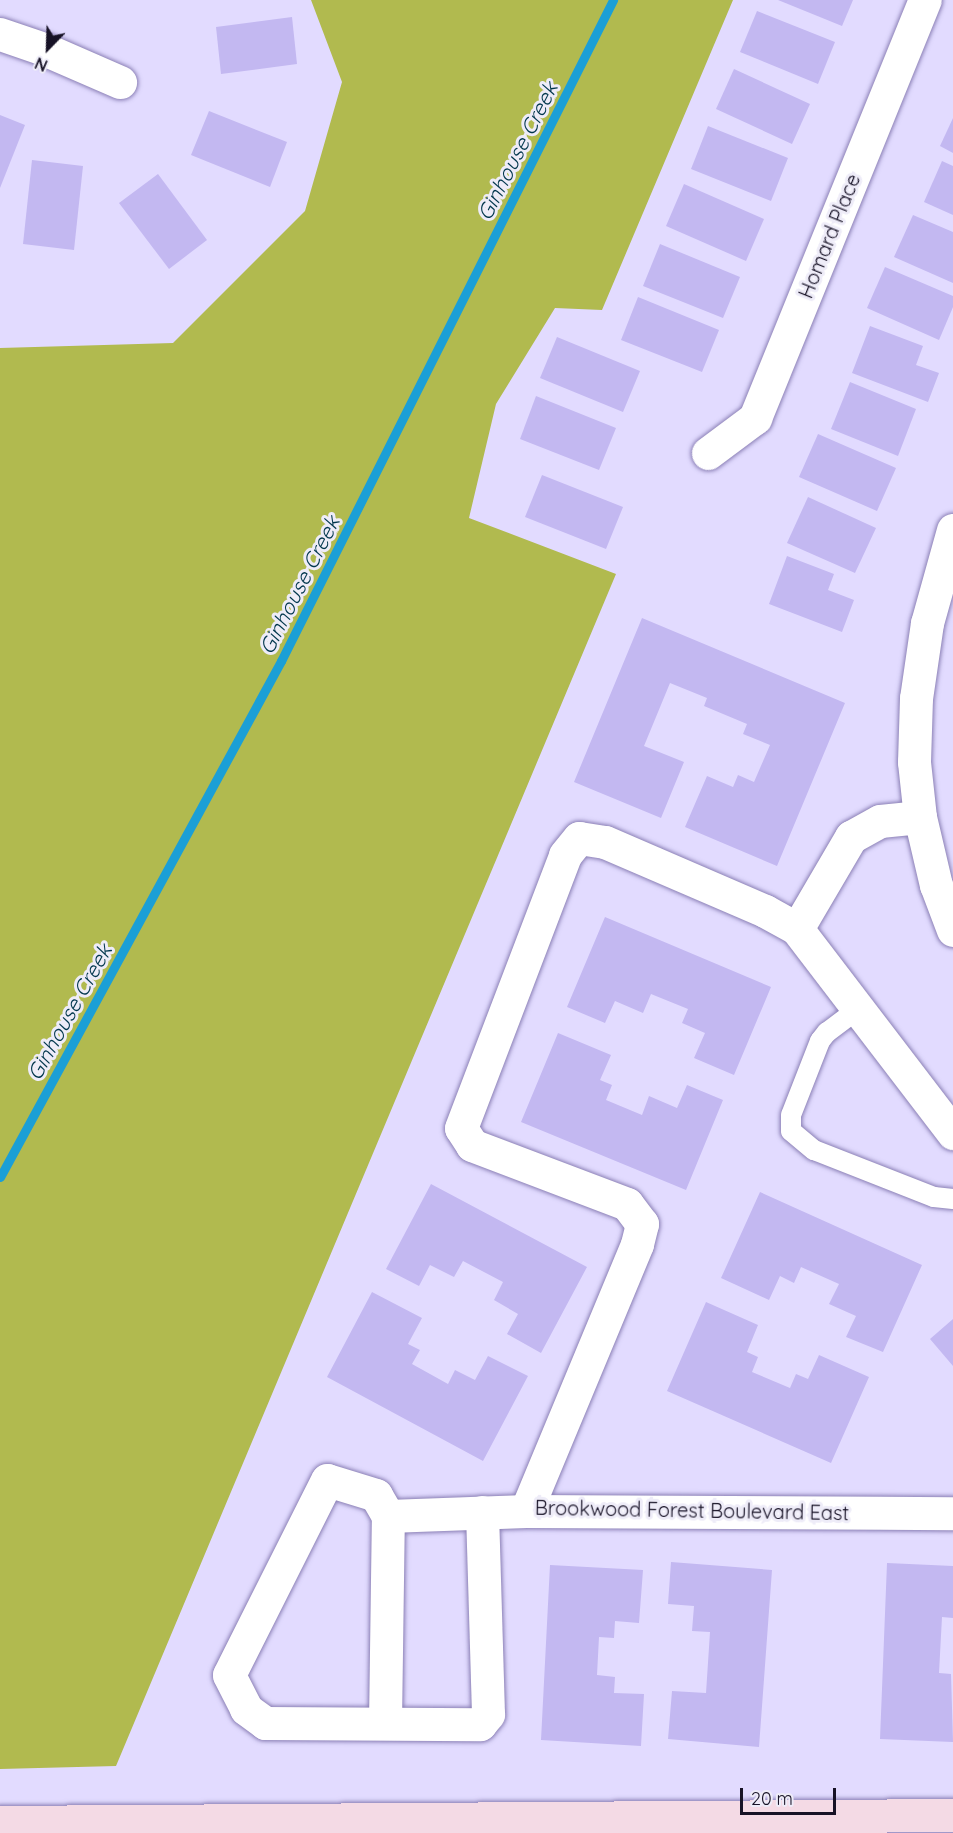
<!DOCTYPE html>
<style>
body{margin:0}
#map{position:relative;width:953px;height:1833px;overflow:hidden;background:#e2dbff;font-family:Quicksand,sans-serif}
div>[style]{position:absolute}
.forest>*{inset:0;background:#b1ba4f}
.stream>*{height:9px;margin:-4.5px;padding:0 4.5px;transform-origin:4.5px;border-radius:4.5px;background:#1b9fd6}
.building>*{inset:0;background:#c3b8f1}
.roads{filter:drop-shadow(0 0 2px #8b80b6) drop-shadow(0 0 2px #8b80b6)}
.lane>*{height:20px;margin:-10px;padding:0 10px;transform-origin:10px;border-radius:10px;background:#fff}
.street>*{height:33px;margin:-16.5px;padding:0 16.5px;transform-origin:16.5px;border-radius:16.5px;background:#fff}
.secondary>*{height:33px;margin:-16.5px;padding:0 16.5px;transform-origin:16.5px;border-radius:16.5px;background:#f4dae5}
span{translate:-50% -50%;white-space:nowrap;text-align:center;line-height:1.15;-webkit-text-stroke:6px #eeecf8;paint-order:stroke}
.street-label{font-size:20px;color:#171226}
.water-label{font-size:21px;color:#01364c;font-style:italic}
.north{position:absolute;left:18px;top:18px;width:60px;height:60px;-webkit-text-stroke:4px #eeecf8;paint-order:stroke;rotate:203deg;font-size:16px;font-weight:700;line-height:24px;text-align:center;color:#171226}
.north::after{content:'';display:block;margin:auto;width:21px;height:27px;background:#171226;clip-path:polygon(50% 0,100% 100%,50% 72%,0 100%)}
.scale{position:absolute;left:740px;top:1788px;width:96px;height:27px;box-sizing:border-box;border:3px solid #171226;border-top:0;padding-left:8px;font-size:18px;line-height:21px;white-space:nowrap;color:#171226;-webkit-text-stroke:4px #eeecf8;paint-order:stroke}
</style>
<div id="map">
<div class="forest">
<div style="clip-path:polygon(311px 0,733px 0,602px 310px,555px 308px,496px 404px,469px 518px,616px 574px,116px 1766px,0 1769px,0 348px,173px 343px,305px 211px,342px 82px)"></div>
</div>
<div class="stream">
<div style="left:0;top:1177px;width:588px;rotate:-61.43deg"></div>
<div style="left:281px;top:661px;width:740px;rotate:-63.33deg"></div>
</div>
<div class="building">
<div style="clip-path:polygon(778px 0,853px 0,842px 26px)"></div>
<div style="clip-path:polygon(757px 11px,835px 42px,818px 84px,740px 52px)"></div>
<div style="clip-path:polygon(292px 17px,297px 64px,221px 74px,216px 27px)"></div>
<div style="clip-path:polygon(734px 69px,810px 104px,792px 144px,716px 109px)"></div>
<div style="clip-path:polygon(209px 111px,287px 142px,270px 187px,191px 155px)"></div>
<div style="clip-path:polygon(0 115px,25px 125px,0 188px)"></div>
<div style="clip-path:polygon(953px 118px,953px 153px,940px 146px)"></div>
<div style="clip-path:polygon(708px 126px,788px 158px,771px 201px,691px 169px)"></div>
<div style="clip-path:polygon(32px 160px,83px 166px,74px 250px,23px 244px)"></div>
<div style="clip-path:polygon(942px 161px,953px 166px,953px 215px,924px 202px)"></div>
<div style="clip-path:polygon(158px 174px,207px 240px,169px 269px,119px 203px)"></div>
<div style="clip-path:polygon(684px 184px,764px 219px,746px 261px,666px 226px)"></div>
<div style="clip-path:polygon(913px 215px,953px 232px,953px 283px,894px 257px)"></div>
<div style="clip-path:polygon(660px 244px,740px 277px,723px 318px,643px 286px)"></div>
<div style="clip-path:polygon(885px 267px,953px 296px,953px 307px,939px 340px,867px 308px)"></div>
<div style="clip-path:polygon(638px 297px,719px 330px,702px 372px,621px 340px)"></div>
<div style="clip-path:polygon(870px 326px,923px 346px,916px 365px,939px 373px,928px 402px,852px 373px)"></div>
<div style="clip-path:polygon(557px 337px,640px 371px,623px 412px,540px 378px)"></div>
<div style="clip-path:polygon(850px 382px,916px 409px,898px 456px,831px 429px)"></div>
<div style="clip-path:polygon(536px 396px,616px 428px,599px 470px,520px 439px)"></div>
<div style="clip-path:polygon(818px 434px,896px 468px,877px 511px,799px 477px)"></div>
<div style="clip-path:polygon(542px 475px,623px 507px,606px 549px,525px 517px)"></div>
<div style="clip-path:polygon(808px 497px,876px 528px,855px 573px,787px 543px)"></div>
<div style="clip-path:polygon(787px 556px,834px 574px,828px 590px,854px 600px,842px 632px,769px 604px)"></div>
<div style="clip-path:polygon(642px 618px,845px 703px,777px 866px,685px 827px,707px 776px,733px 787px,738px 775px,754px 782px,770px 745px,743px 734px,747px 724px,704px 706px,707px 698px,670px 683px,644px 746px,684px 762px,661px 818px,574px 782px)"></div>
<div style="clip-path:polygon(605px 917px,771px 987px,734px 1075px,694px 1058px,705px 1033px,682px 1023px,688px 1009px,651px 994px,643px 1013px,615px 1001px,605px 1023px,567px 1007px)"></div>
<div style="clip-path:polygon(558px 1033px,611px 1055px,600px 1080px,612px 1085px,606px 1100px,642px 1115px,649px 1096px,677px 1108px,687px 1085px,723px 1100px,686px 1190px,521px 1122px)"></div>
<div style="clip-path:polygon(431px 1184px,587px 1267px,541px 1353px,507px 1334px,518px 1314px,494px 1300px,503px 1282px,463px 1261px,454px 1277px,430px 1265px,419px 1286px,386px 1269px)"></div>
<div style="clip-path:polygon(760px 1192px,922px 1265px,883px 1352px,846px 1337px,856px 1316px,829px 1304px,839px 1284px,801px 1267px,794px 1283px,780px 1276px,769px 1300px,721px 1278px)"></div>
<div style="clip-path:polygon(372px 1292px,422px 1318px,408px 1344px,420px 1350px,412px 1364px,448px 1384px,455px 1370px,475px 1380px,488px 1356px,528px 1376px,483px 1461px,327px 1377px)"></div>
<div style="clip-path:polygon(706px 1302px,758px 1325px,747px 1352px,758px 1357px,752px 1372px,790px 1388px,796px 1374px,808px 1379px,819px 1355px,869px 1377px,831px 1463px,667px 1391px)"></div>
<div style="clip-path:polygon(953px 1319px,953px 1366px,930px 1339px)"></div>
<div style="clip-path:polygon(671px 1562px,772px 1570px,759px 1747px,668px 1739px,672px 1691px,706px 1693px,710px 1632px,692px 1631px,694px 1606px,668px 1604px)"></div>
<div style="clip-path:polygon(887px 1563px,953px 1566px,953px 1618px,942px 1617px,939px 1673px,951px 1674px,953px 1742px,880px 1739px)"></div>
<div style="clip-path:polygon(550px 1565px,643px 1570px,639px 1623px,615px 1621px,614px 1638px,599px 1637px,597px 1675px,615px 1677px,614px 1693px,644px 1694px,641px 1746px,541px 1740px)"></div>
</div>
<div class="roads">
<div class="lane">
<div style="left:858px;top:1009px;width:39px;rotate:143deg"></div>
<div style="left:827px;top:1032px;width:11px;rotate:128deg"></div>
<div style="left:820px;top:1041px;width:79px;rotate:111.4deg"></div>
<div style="left:791px;top:1115px;width:16px;rotate:90deg"></div>
<div style="left:791px;top:1131px;width:30px;rotate:40deg"></div>
<div style="left:814px;top:1150px;width:129px;rotate:21.4deg"></div>
<div style="left:934px;top:1197px;width:19px;rotate:6deg"></div>
</div>
<div class="street">
<div style="left:0;top:34px;width:46px;rotate:18.8deg"></div>
<div style="left:44px;top:49px;width:83px;rotate:23.5deg"></div>
<div style="left:708px;top:453px;width:59px;rotate:-36.7deg"></div>
<div style="left:755px;top:418px;width:451px;rotate:-67.9deg"></div>
<div style="left:953px;top:530px;width:97px;rotate:105.6deg"></div>
<div style="left:927px;top:623px;width:76px;rotate:98.3deg"></div>
<div style="left:916px;top:698px;width:64px;rotate:91.8deg"></div>
<div style="left:914px;top:762px;width:55px;rotate:83.8deg"></div>
<div style="left:920px;top:817px;width:70px;rotate:76.8deg"></div>
<div style="left:936px;top:885px;width:48px;rotate:69.3deg"></div>
<div style="left:797px;top:929px;width:107px;rotate:-59.6deg"></div>
<div style="left:851px;top:837px;width:33px;rotate:-29deg"></div>
<div style="left:880px;top:821px;width:40px;rotate:-5.7deg"></div>
<div style="left:526px;top:1511px;width:289px;rotate:-67.4deg"></div>
<div style="left:637px;top:1244px;width:21px;rotate:-76deg"></div>
<div style="left:642px;top:1224px;width:25px;rotate:-127deg"></div>
<div style="left:627px;top:1204px;width:166px;rotate:-159.2deg"></div>
<div style="left:472px;top:1145px;width:20px;rotate:-123deg"></div>
<div style="left:461px;top:1128px;width:292px;rotate:-69.1deg"></div>
<div style="left:565px;top:855px;width:22px;rotate:-51deg"></div>
<div style="left:579px;top:838px;width:26px;rotate:9deg"></div>
<div style="left:605px;top:842px;width:174px;rotate:23.3deg"></div>
<div style="left:765px;top:911px;width:37px;rotate:29deg"></div>
<div style="left:797px;top:929px;width:257px;rotate:52.6deg"></div>
<div style="left:388px;top:1516px;width:138px;rotate:-2.1deg"></div>
<div style="left:526px;top:1511px;width:427px;rotate:0.3deg"></div>
<div style="left:385px;top:1723px;width:207px;rotate:-89.2deg"></div>
<div style="left:388px;top:1516px;width:24px;rotate:-120deg"></div>
<div style="left:376px;top:1495px;width:51px;rotate:-163deg"></div>
<div style="left:327px;top:1480px;width:218px;rotate:116.7deg"></div>
<div style="left:229px;top:1675px;width:38px;rotate:63deg"></div>
<div style="left:246px;top:1709px;width:24px;rotate:36deg"></div>
<div style="left:265px;top:1723px;width:215px;rotate:0.3deg"></div>
<div style="left:480px;top:1724px;width:13px;rotate:-51deg"></div>
<div style="left:488px;top:1714px;width:202px;rotate:-91.7deg"></div>
</div>
<div class="secondary">
<div style="left:0;top:1822px;width:953px;rotate:-0.42deg"></div>
</div>
</div>
<div class="street-label">
<span style="left:829px;top:236px;rotate:-68deg">Homard Place</span>
<span style="left:692px;top:1510px;rotate:1deg">Brookwood Forest Boulevard East</span>
</div>
<div class="water-label">
<span style="left:517px;top:151px;rotate:-63deg">Ginhouse Creek</span>
<span style="left:299px;top:585px;rotate:-63deg">Ginhouse Creek</span>
<span style="left:69px;top:1012px;rotate:-61deg">Ginhouse Creek</span>
</div>
<div class="north">N</div>
<div class="scale">20 m</div>
</div>
